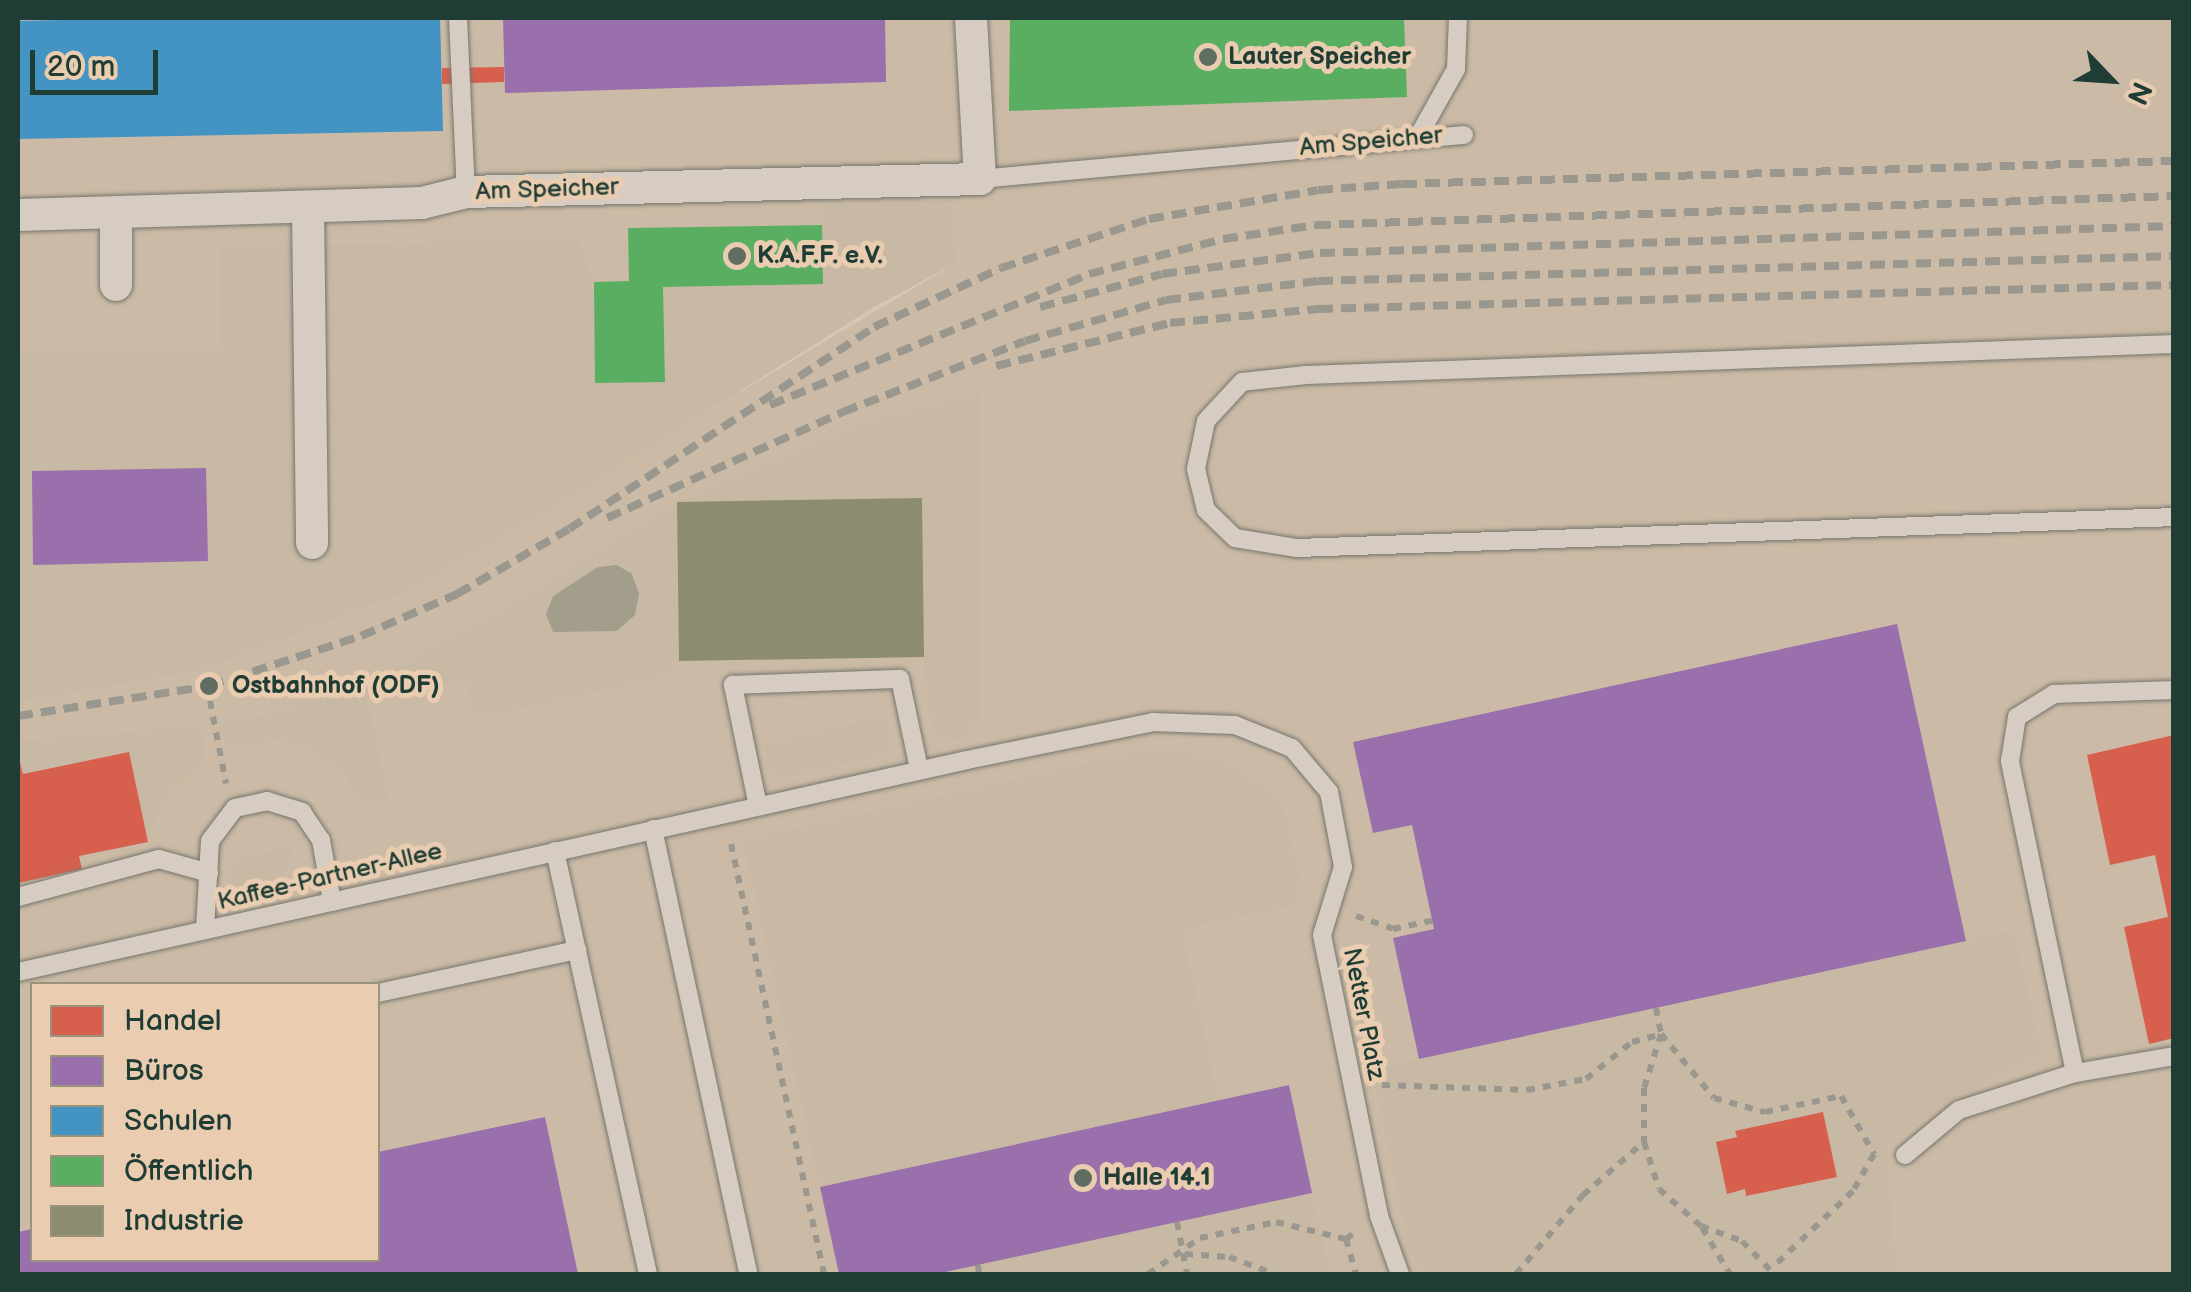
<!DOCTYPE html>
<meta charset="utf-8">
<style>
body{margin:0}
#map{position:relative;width:2191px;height:1292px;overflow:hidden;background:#d5c7b8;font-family:"Balsamiq Sans",sans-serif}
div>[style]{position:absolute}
.built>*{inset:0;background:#cbbba6}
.green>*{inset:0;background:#c8b9a5}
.water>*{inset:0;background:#a39d8b}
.shops>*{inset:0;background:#d6604d}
.offices>*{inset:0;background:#9970ab}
.schools>*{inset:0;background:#4393c3}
.public>*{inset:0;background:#5aae61}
.industry>*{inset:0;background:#8c8c6e}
.path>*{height:6px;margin-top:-3px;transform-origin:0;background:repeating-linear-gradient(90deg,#9a978e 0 8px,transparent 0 16px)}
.roads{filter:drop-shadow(0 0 2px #76766d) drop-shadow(0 0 2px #76766d)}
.lane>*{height:18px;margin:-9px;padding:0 9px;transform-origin:9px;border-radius:9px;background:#d7ccc1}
.street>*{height:32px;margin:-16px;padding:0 16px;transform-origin:16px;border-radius:16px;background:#d7ccc1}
.rail>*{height:8px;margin-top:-4px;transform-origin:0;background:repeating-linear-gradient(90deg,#9a978e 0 15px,transparent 0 23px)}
.dots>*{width:28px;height:28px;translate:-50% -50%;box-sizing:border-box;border:5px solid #eacdb0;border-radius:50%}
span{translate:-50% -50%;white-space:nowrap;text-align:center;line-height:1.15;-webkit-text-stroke:10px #eacdb0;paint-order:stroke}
.poi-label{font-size:25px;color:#1f3d34;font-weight:700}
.left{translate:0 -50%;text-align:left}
.street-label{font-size:25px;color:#1f3d34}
.frame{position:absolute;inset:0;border:20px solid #1f3d34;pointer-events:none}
.legend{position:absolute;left:30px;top:982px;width:350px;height:280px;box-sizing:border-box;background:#eacdb0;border:2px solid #99937e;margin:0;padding:12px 18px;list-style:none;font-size:30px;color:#1f3d34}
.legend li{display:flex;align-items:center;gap:20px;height:50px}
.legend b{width:50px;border:2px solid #99937e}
.north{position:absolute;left:2061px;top:30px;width:100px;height:100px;-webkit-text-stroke:8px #eacdb0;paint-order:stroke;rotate:115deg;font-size:28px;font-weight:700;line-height:40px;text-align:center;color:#1f3d34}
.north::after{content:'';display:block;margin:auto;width:35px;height:45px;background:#1f3d34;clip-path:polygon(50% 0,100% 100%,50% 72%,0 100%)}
.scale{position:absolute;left:30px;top:50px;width:128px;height:45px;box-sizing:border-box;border:5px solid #1f3d34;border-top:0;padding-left:12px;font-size:30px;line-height:35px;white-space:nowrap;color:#1f3d34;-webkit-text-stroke:8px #eacdb0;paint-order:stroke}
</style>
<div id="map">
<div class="built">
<div style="clip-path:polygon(evenodd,18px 18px,2173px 18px,2173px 1274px,18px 1274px,18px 703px,202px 671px,402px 594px,956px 263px,822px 225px,823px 284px,665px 382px,595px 383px,577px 238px,221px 246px,221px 348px,18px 353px,18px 18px,32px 984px,378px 984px,378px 1260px,32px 1260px,32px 984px)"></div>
</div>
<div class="green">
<div style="clip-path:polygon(950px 200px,956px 263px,874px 307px,565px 501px,402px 594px,202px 671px,18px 703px,18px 353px,221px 348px,220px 246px,577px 238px,594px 282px,665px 382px,663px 287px,822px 284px,822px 202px)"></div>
<div style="clip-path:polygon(980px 392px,980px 715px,964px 738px,946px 742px,934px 734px,926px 697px,921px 498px,677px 502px,679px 661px,668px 676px,475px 719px,465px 678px,367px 700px,389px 799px,365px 804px,343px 773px,314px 751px,278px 739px,225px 749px,223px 722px,277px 713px,382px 674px,500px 611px,677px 502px,860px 424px)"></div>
<div style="clip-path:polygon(886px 716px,891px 738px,883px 755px,784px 778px,769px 769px,764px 744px)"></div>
<div style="clip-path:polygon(200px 726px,206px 757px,165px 797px,148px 842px,129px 752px,23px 774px,18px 748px,18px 741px)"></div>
<div style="clip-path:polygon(1163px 746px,1235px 765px,1284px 805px,1299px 877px,1297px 905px,1182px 929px,1218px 1100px,820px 1187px,743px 840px)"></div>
<div style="clip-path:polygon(294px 846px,284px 878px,230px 901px,233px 859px)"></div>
<div style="clip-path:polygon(2013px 930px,2042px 1054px,1944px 1103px,1887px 1148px,1896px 1274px,1422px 1274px,1408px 1245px,1372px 1069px)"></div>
<div style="clip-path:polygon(1312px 1193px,1330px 1274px,936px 1274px)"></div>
</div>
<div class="water">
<div style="clip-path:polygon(617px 565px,632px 574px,639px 594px,635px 615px,617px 631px,553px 632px,546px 614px,553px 596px,598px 567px)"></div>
</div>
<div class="shops">
<div style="clip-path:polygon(504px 67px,504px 82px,442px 84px,442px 68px)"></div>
<div style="clip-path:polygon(2174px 735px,2174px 1038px,2149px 1044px,2124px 927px,2168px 917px,2155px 855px,2110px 865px,2087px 755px)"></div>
<div style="clip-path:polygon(129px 752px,148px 842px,79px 856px,82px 869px,18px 883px,18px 755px,23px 774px)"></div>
<div style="clip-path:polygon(1823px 1112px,1837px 1177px,1746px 1196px,1745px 1189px,1727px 1194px,1716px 1142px,1737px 1137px,1735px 1131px)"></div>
</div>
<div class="offices">
<div style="clip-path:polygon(503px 18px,885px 18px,886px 82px,505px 93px)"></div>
<div style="clip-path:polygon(206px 468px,208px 561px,33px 565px,32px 471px)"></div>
<div style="clip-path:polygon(1897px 624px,1966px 941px,1419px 1059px,1393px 938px,1434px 929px,1412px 825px,1373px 833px,1353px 742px)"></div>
<div style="clip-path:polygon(1289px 1085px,1312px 1193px,936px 1274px,839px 1274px,820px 1187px)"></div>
<div style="clip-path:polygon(545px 1117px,578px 1274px,18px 1274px,18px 1232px,32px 1229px,32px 1260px,378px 1260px,378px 1152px)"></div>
</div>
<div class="schools">
<div style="clip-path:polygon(142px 18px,440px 18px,443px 131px,18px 139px,18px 21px)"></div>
</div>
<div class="public">
<div style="clip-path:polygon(1010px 18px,1404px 18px,1407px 97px,1009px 111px)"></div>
<div style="clip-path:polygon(822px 225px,823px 284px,663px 287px,665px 382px,595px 383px,594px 282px,629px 281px,628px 228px)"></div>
</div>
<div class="industry">
<div style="clip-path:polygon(922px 498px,924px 657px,679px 661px,677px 502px)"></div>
</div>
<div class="path">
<div style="left:210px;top:701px;width:84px;rotate:79deg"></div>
<div style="left:731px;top:844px;width:440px;rotate:77.8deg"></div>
<div style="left:1356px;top:916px;width:39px;rotate:19deg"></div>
<div style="left:1393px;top:929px;width:40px;rotate:-12deg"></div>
<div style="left:1656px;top:1008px;width:26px;rotate:79deg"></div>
<div style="left:1661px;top:1034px;width:57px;rotate:107.5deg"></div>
<div style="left:1644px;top:1088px;width:54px;rotate:90deg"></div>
<div style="left:1644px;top:1142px;width:49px;rotate:72.3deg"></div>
<div style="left:1659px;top:1189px;width:56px;rotate:41.4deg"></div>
<div style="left:1701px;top:1226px;width:44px;rotate:20.1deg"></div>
<div style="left:1742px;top:1241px;width:46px;rotate:45.9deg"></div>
<div style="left:1382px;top:1085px;width:145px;rotate:2deg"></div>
<div style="left:1527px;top:1090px;width:60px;rotate:-10.6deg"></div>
<div style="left:1586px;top:1079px;width:59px;rotate:-38.8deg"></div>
<div style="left:1632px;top:1042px;width:30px;rotate:-15deg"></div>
<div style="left:1661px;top:1034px;width:83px;rotate:50.4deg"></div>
<div style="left:1714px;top:1098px;width:53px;rotate:15.4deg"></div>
<div style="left:1765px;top:1112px;width:78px;rotate:-11.9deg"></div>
<div style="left:1841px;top:1096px;width:67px;rotate:60.4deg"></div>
<div style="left:1874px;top:1154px;width:43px;rotate:119.6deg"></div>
<div style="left:1853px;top:1191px;width:112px;rotate:136.5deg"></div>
<div style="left:1177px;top:1222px;width:53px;rotate:79.1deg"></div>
<div style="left:1702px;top:1228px;width:54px;rotate:58.7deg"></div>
<div style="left:1346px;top:1239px;width:36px;rotate:74deg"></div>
<div style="left:1185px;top:1254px;width:44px;rotate:3.9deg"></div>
<div style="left:1229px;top:1257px;width:49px;rotate:20.3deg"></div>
<div style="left:978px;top:1265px;width:9px;rotate:84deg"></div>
<div style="left:1148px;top:1274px;width:63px;rotate:-34.7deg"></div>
<div style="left:1200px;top:1238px;width:78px;rotate:-11.9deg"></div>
<div style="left:1276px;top:1222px;width:72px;rotate:13.7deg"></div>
<div style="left:1346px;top:1239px;width:10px;rotate:-37deg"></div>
<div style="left:1516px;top:1274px;width:104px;rotate:-49.7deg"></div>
<div style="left:1583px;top:1195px;width:81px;rotate:-41deg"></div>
</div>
<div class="roads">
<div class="lane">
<div style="left:458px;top:18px;width:174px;rotate:87.4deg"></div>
<div style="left:1419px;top:135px;width:76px;rotate:-60.7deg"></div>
<div style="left:1456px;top:69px;width:51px;rotate:-87.8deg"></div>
<div style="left:980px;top:179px;width:486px;rotate:-5.2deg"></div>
<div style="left:2174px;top:344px;width:869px;rotate:177.95deg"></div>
<div style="left:1306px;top:375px;width:64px;rotate:173.8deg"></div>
<div style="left:1242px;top:382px;width:53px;rotate:132.7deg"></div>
<div style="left:1206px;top:421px;width:49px;rotate:101.8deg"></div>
<div style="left:1196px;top:469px;width:42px;rotate:76.3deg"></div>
<div style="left:1206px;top:510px;width:40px;rotate:44deg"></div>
<div style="left:1235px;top:538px;width:63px;rotate:9.2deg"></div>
<div style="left:1297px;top:548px;width:878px;rotate:-2.02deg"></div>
<div style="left:758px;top:806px;width:124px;rotate:-101.7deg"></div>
<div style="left:733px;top:685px;width:167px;rotate:-2.1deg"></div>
<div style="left:900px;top:679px;width:92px;rotate:78.1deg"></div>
<div style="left:653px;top:829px;width:455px;rotate:77.9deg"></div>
<div style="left:555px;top:851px;width:433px;rotate:77.6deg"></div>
<div style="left:18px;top:897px;width:146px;rotate:-15.1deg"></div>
<div style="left:159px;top:859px;width:52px;rotate:15.6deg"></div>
<div style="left:205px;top:930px;width:89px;rotate:-86.8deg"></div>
<div style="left:210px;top:841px;width:41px;rotate:-52.9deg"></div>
<div style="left:235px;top:808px;width:33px;rotate:-12deg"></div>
<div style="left:267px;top:801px;width:37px;rotate:17deg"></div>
<div style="left:302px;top:812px;width:34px;rotate:56deg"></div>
<div style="left:321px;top:840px;width:63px;rotate:79.9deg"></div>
<div style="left:18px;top:972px;width:972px;rotate:-12.59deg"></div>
<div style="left:967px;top:760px;width:190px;rotate:-11.5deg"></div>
<div style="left:1153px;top:722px;width:82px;rotate:2.1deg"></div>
<div style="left:1235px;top:725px;width:61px;rotate:22deg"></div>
<div style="left:1292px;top:748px;width:57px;rotate:49.9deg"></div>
<div style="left:1329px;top:792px;width:76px;rotate:79.4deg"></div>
<div style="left:1343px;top:867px;width:71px;rotate:107.2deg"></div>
<div style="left:1322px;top:935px;width:287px;rotate:78.5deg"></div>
<div style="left:1379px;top:1216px;width:62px;rotate:70.1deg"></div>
<div style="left:378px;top:993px;width:204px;rotate:-12.2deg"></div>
<div style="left:2075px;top:1073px;width:319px;rotate:-101.8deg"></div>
<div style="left:2010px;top:761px;width:45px;rotate:-81deg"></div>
<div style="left:2017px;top:717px;width:44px;rotate:-31.9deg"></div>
<div style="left:2054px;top:694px;width:120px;rotate:-1.9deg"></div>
<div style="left:1905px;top:1155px;width:70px;rotate:-39.8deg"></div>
<div style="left:1959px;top:1110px;width:122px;rotate:-17.7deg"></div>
<div style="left:2075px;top:1073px;width:100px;rotate:-9.7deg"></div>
</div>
<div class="street">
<div style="left:308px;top:207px;width:336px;rotate:89.3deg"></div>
<div style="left:18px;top:215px;width:404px;rotate:-1.7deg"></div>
<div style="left:422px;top:203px;width:45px;rotate:-14deg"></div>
<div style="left:466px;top:192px;width:514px;rotate:-1.45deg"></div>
<div style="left:980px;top:179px;width:161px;rotate:-93.2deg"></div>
<div style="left:116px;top:285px;width:72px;rotate:-90deg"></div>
</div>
</div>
<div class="rail">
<div style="left:1040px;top:307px;width:126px;rotate:-15.1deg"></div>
<div style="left:1162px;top:274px;width:159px;rotate:-7.6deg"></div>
<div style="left:1320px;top:253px;width:854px;rotate:-1.81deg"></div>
<div style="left:996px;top:366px;width:179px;rotate:-13.9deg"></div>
<div style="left:1170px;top:323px;width:149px;rotate:-5.4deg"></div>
<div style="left:1318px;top:309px;width:856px;rotate:-1.61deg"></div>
<div style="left:770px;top:405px;width:345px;rotate:-22.3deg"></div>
<div style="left:1089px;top:274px;width:138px;rotate:-14.6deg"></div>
<div style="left:1223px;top:239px;width:94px;rotate:-8.6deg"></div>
<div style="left:1316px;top:225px;width:858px;rotate:-1.94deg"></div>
<div style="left:607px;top:518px;width:259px;rotate:-24.2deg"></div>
<div style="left:843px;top:412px;width:195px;rotate:-21.3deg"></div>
<div style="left:1025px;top:341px;width:147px;rotate:-16.2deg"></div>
<div style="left:1166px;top:300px;width:153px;rotate:-7.1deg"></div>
<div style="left:1318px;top:281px;width:856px;rotate:-1.67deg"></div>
<div style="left:18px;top:716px;width:193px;rotate:-8.9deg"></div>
<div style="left:209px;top:686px;width:160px;rotate:-18.2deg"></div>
<div style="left:361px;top:636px;width:105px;rotate:-23.6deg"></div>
<div style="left:457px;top:594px;width:129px;rotate:-30.1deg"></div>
<div style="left:569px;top:529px;width:366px;rotate:-33.5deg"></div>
<div style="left:874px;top:327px;width:140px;rotate:-24.9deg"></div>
<div style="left:1001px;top:268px;width:156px;rotate:-18.3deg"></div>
<div style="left:1149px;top:219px;width:171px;rotate:-9.7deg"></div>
<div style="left:1318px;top:190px;width:84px;rotate:-4.1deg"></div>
<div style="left:1402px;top:184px;width:772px;rotate:-1.71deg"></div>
</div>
<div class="dots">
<div style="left:1208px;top:57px;background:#5f6d62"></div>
<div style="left:737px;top:256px;background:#5f6d62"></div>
<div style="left:209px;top:686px;background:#5f6d62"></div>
<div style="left:1083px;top:1178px;background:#5f6d62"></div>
</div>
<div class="poi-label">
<span class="left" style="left:1228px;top:57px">Lauter Speicher</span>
<span class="left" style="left:757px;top:256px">K.A.F.F. e.V.</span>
<span class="left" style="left:232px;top:686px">Ostbahnhof (ODF)</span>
<span class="left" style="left:1103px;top:1178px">Halle 14.1</span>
</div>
<div class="street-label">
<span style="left:1371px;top:142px;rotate:-5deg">Am Speicher</span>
<span style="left:547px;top:190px;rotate:-2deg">Am Speicher</span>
<span style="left:330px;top:877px;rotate:-13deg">Kaffee-Partner-Allee</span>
<span style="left:1363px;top:1014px;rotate:79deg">Netter Platz</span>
</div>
<div class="frame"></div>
<ul class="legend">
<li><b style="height:28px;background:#d6604d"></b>Handel</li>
<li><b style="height:28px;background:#9970ab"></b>Büros</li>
<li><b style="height:28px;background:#4393c3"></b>Schulen</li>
<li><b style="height:28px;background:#5aae61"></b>Öffentlich</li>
<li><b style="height:28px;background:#8c8c6e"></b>Industrie</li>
</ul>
<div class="north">N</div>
<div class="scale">20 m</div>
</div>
